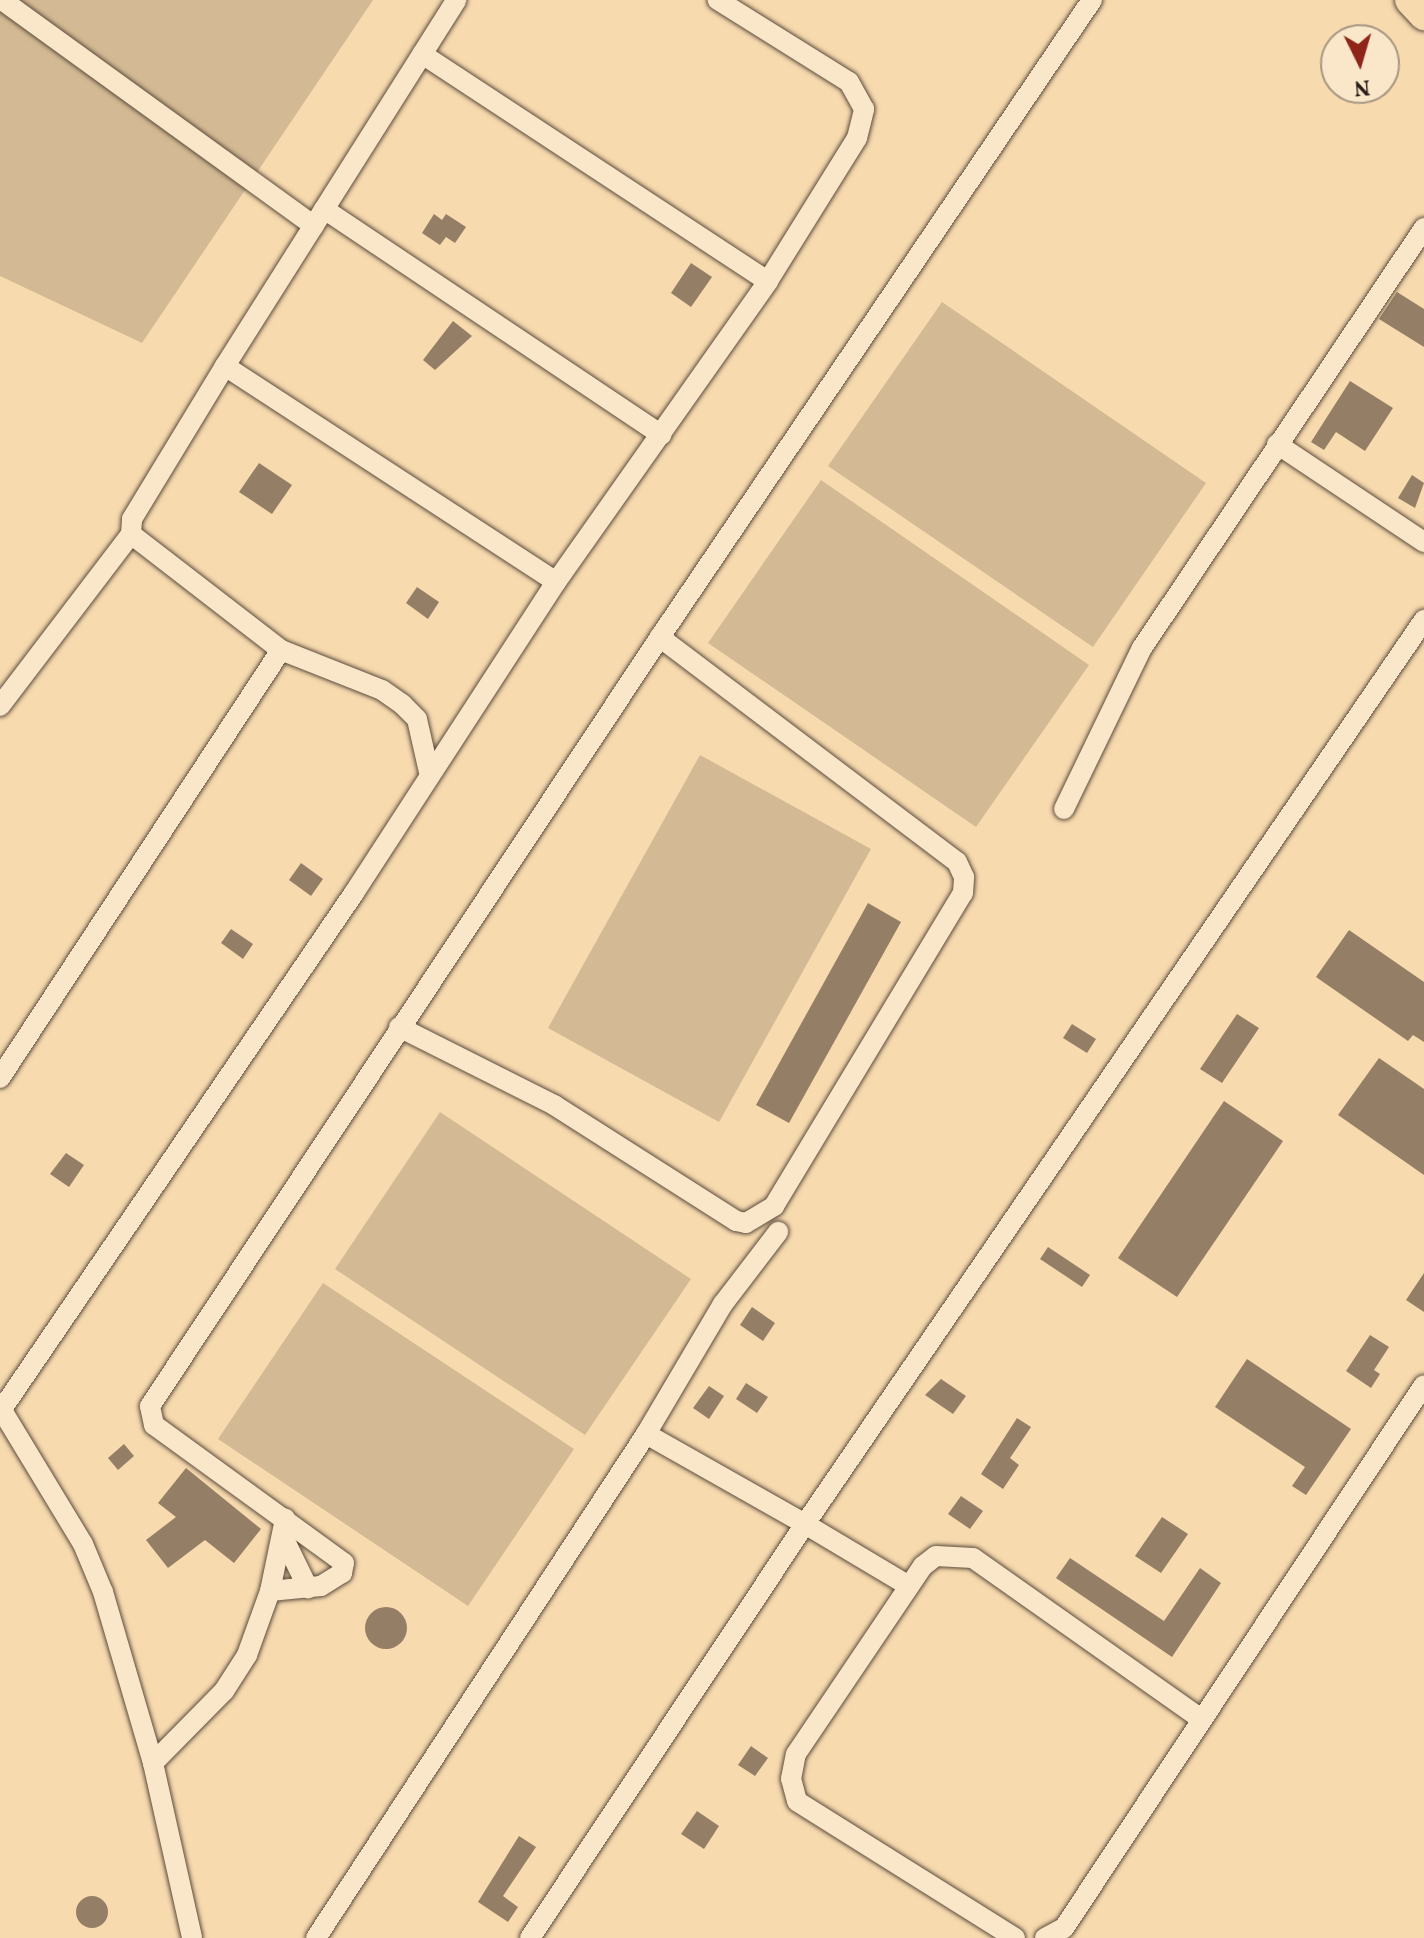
<!DOCTYPE html>
<style>
body{margin:0}
#map{position:relative;width:1424px;height:1938px;overflow:hidden;background:#f7daae;font-family:Vollkorn,serif}
div>[style]{position:absolute}
.green>*{inset:0;background:#d4ba94}
.building>*{inset:0;background:#947f66}
.round{border-radius:50%}
.roads{filter:drop-shadow(0 0 2px #5c4c3e) drop-shadow(0 0 2px #5c4c3e)}
.minor>*{height:20px;margin:-10px;padding:0 10px;transform-origin:10px;border-radius:10px;background:#fae7ca}
.highway>*{height:30px;margin:-15px;padding:0 15px;transform-origin:15px;border-radius:15px;background:#f7daae}
span{translate:-50% -50%;white-space:nowrap;text-align:center;line-height:1.15;-webkit-text-stroke:7px #fae7ca;paint-order:stroke}
.north{position:absolute;left:1320px;top:24px;width:80px;height:80px;box-sizing:border-box;background:#fae7ca;border:2px solid #a69683;border-radius:50%;rotate:175deg;font-size:22px;font-weight:700;line-height:32px;text-align:center;color:#281d18}
.north::after{content:'';display:block;margin:auto;width:28px;height:36px;background:#8f2418;clip-path:polygon(50% 0,100% 100%,50% 72%,0 100%)}
</style>
<div id="map">
<div class="green">
<div style="clip-path:polygon(0 0,373px 0,142px 343px,0 276px)"></div>
<div style="clip-path:polygon(942px 302px,1206px 483px,1093px 647px,828px 466px)"></div>
<div style="clip-path:polygon(821px 480px,1089px 665px,976px 827px,708px 643px)"></div>
<div style="clip-path:polygon(700px 755px,871px 849px,719px 1122px,548px 1028px)"></div>
<div style="clip-path:polygon(440px 1112px,691px 1279px,585px 1435px,335px 1269px)"></div>
<div style="clip-path:polygon(323px 1283px,574px 1449px,468px 1606px,218px 1439px)"></div>
</div>
<div class="building">
<div style="clip-path:polygon(434px 214px,442px 220px,446px 214px,466px 227px,455px 243px,446px 237px,440px 245px,422px 233px)"></div>
<div style="clip-path:polygon(691px 263px,712px 277px,691px 307px,671px 293px)"></div>
<div style="clip-path:polygon(1397px 292px,1424px 309px,1424px 347px,1379px 319px)"></div>
<div style="clip-path:polygon(453px 321px,472px 336px,435px 370px,423px 360px)"></div>
<div style="clip-path:polygon(1350px 381px,1393px 408px,1365px 451px,1336px 432px,1324px 450px,1311px 442px)"></div>
<div style="clip-path:polygon(259px 463px,292px 485px,272px 514px,239px 492px)"></div>
<div style="clip-path:polygon(1412px 475px,1424px 483px,1415px 508px,1398px 498px)"></div>
<div style="clip-path:polygon(417px 587px,439px 602px,428px 619px,406px 603px)"></div>
<div style="clip-path:polygon(301px 863px,323px 879px,311px 896px,289px 880px)"></div>
<div style="clip-path:polygon(868px 903px,901px 922px,789px 1123px,756px 1105px)"></div>
<div style="clip-path:polygon(231px 929px,253px 944px,243px 959px,221px 943px)"></div>
<div style="clip-path:polygon(1349px 930px,1424px 982px,1424px 1042px,1413px 1035px,1408px 1041px,1316px 977px)"></div>
<div style="clip-path:polygon(1237px 1014px,1259px 1028px,1222px 1083px,1200px 1069px)"></div>
<div style="clip-path:polygon(1072px 1024px,1096px 1039px,1087px 1053px,1063px 1038px)"></div>
<div style="clip-path:polygon(1379px 1058px,1424px 1089px,1424px 1175px,1338px 1115px)"></div>
<div style="clip-path:polygon(1224px 1101px,1283px 1141px,1177px 1297px,1118px 1258px)"></div>
<div style="clip-path:polygon(66px 1153px,84px 1165px,69px 1187px,50px 1174px)"></div>
<div style="clip-path:polygon(1048px 1247px,1090px 1275px,1082px 1287px,1040px 1259px)"></div>
<div style="clip-path:polygon(1424px 1273px,1424px 1312px,1406px 1300px)"></div>
<div style="clip-path:polygon(752px 1307px,775px 1323px,763px 1341px,740px 1325px)"></div>
<div style="clip-path:polygon(1370px 1335px,1389px 1347px,1374px 1370px,1380px 1374px,1371px 1388px,1346px 1371px)"></div>
<div style="clip-path:polygon(1247px 1359px,1351px 1429px,1306px 1495px,1292px 1486px,1305px 1467px,1215px 1407px)"></div>
<div style="clip-path:polygon(941px 1379px,966px 1396px,953px 1414px,925px 1395px)"></div>
<div style="clip-path:polygon(746px 1383px,768px 1397px,757px 1413px,736px 1399px)"></div>
<div style="clip-path:polygon(709px 1386px,724px 1396px,709px 1419px,693px 1408px)"></div>
<div style="clip-path:polygon(1017px 1418px,1031px 1427px,1010px 1458px,1019px 1465px,1003px 1489px,981px 1474px)"></div>
<div style="clip-path:polygon(124px 1444px,134px 1456px,118px 1470px,108px 1458px)"></div>
<div style="clip-path:polygon(186px 1468px,261px 1529px,234px 1563px,205px 1540px,168px 1568px,146px 1540px,176px 1517px,158px 1503px)"></div>
<div style="clip-path:polygon(961px 1496px,983px 1511px,970px 1529px,948px 1514px)"></div>
<div style="clip-path:polygon(1162px 1517px,1188px 1534px,1161px 1573px,1135px 1556px)"></div>
<div style="clip-path:polygon(1070px 1558px,1164px 1621px,1200px 1568px,1221px 1583px,1172px 1657px,1056px 1578px)"></div>
<div class="round" style="left:365px;top:1607px;width:42px;height:42px"></div>
<div style="clip-path:polygon(751px 1746px,768px 1758px,755px 1776px,738px 1765px)"></div>
<div style="clip-path:polygon(697px 1811px,719px 1826px,704px 1849px,681px 1834px)"></div>
<div style="clip-path:polygon(519px 1836px,536px 1847px,503px 1896px,518px 1907px,508px 1922px,478px 1902px)"></div>
<div class="round" style="left:76px;top:1896px;width:32px;height:32px"></div>
</div>
<div class="roads">
<div class="minor">
<div style="left:2px;top:0;width:385px;rotate:35.9deg"></div>
<div style="left:422px;top:54px;width:414px;rotate:33.3deg"></div>
<div style="left:324px;top:209px;width:406px;rotate:33.8deg"></div>
<div style="left:225px;top:366px;width:395px;rotate:33.1deg"></div>
<div style="left:1277px;top:444px;width:177px;rotate:33.7deg"></div>
<div style="left:0;top:706px;width:216px;rotate:-52.7deg"></div>
<div style="left:429px;top:772px;width:54px;rotate:-102.8deg"></div>
<div style="left:417px;top:719px;width:21px;rotate:-135deg"></div>
<div style="left:402px;top:704px;width:24px;rotate:-145deg"></div>
<div style="left:382px;top:690px;width:109px;rotate:-158.4deg"></div>
<div style="left:281px;top:650px;width:190px;rotate:-142.3deg"></div>
<div style="left:131px;top:534px;width:15px;rotate:-86deg"></div>
<div style="left:132px;top:519px;width:179px;rotate:-58.7deg"></div>
<div style="left:225px;top:366px;width:433px;rotate:-57.7deg"></div>
<div style="left:1064px;top:809px;width:179px;rotate:-64.2deg"></div>
<div style="left:1142px;top:648px;width:506px;rotate:-56.12deg"></div>
<div style="left:399px;top:1027px;width:174px;rotate:26.7deg"></div>
<div style="left:554px;top:1105px;width:216px;rotate:32.5deg"></div>
<div style="left:736px;top:1221px;width:10px;rotate:11deg"></div>
<div style="left:746px;top:1223px;width:33px;rotate:-31deg"></div>
<div style="left:774px;top:1206px;width:366px;rotate:-58.9deg"></div>
<div style="left:963px;top:893px;width:16px;rotate:-86deg"></div>
<div style="left:964px;top:877px;width:17px;rotate:-115deg"></div>
<div style="left:957px;top:862px;width:373px;rotate:-142.9deg"></div>
<div style="left:0;top:1078px;width:512px;rotate:-56.71deg"></div>
<div style="left:0;top:1407px;width:160px;rotate:58.8deg"></div>
<div style="left:83px;top:1544px;width:52px;rotate:67.4deg"></div>
<div style="left:103px;top:1592px;width:178px;rotate:73.7deg"></div>
<div style="left:153px;top:1763px;width:179px;rotate:77.4deg"></div>
<div style="left:2px;top:1409px;width:625px;rotate:-55.7deg"></div>
<div style="left:354px;top:893px;width:371px;rotate:-57deg"></div>
<div style="left:556px;top:582px;width:368px;rotate:-54.8deg"></div>
<div style="left:768px;top:281px;width:168px;rotate:-58.1deg"></div>
<div style="left:857px;top:138px;width:30px;rotate:-76deg"></div>
<div style="left:864px;top:109px;width:31px;rotate:-119deg"></div>
<div style="left:849px;top:82px;width:155px;rotate:-148deg"></div>
<div style="left:646px;top:1434px;width:151px;rotate:-59.4deg"></div>
<div style="left:723px;top:1304px;width:91px;rotate:-52.6deg"></div>
<div style="left:284px;top:1539px;width:55px;rotate:63.9deg"></div>
<div style="left:270px;top:1591px;width:51px;rotate:-5.6deg"></div>
<div style="left:321px;top:1586px;width:25px;rotate:-32deg"></div>
<div style="left:342px;top:1573px;width:10px;rotate:-79deg"></div>
<div style="left:344px;top:1563px;width:235px;rotate:-144deg"></div>
<div style="left:154px;top:1425px;width:19px;rotate:-102deg"></div>
<div style="left:150px;top:1406px;width:923px;rotate:-56.45deg"></div>
<div style="left:660px;top:637px;width:770px;rotate:-55.86deg"></div>
<div style="left:153px;top:1763px;width:101px;rotate:-45.4deg"></div>
<div style="left:224px;top:1691px;width:43px;rotate:-57.4deg"></div>
<div style="left:247px;top:1655px;width:68px;rotate:-70.2deg"></div>
<div style="left:270px;top:1591px;width:74px;rotate:-78.2deg"></div>
<div style="left:316px;top:1938px;width:602px;rotate:-56.78deg"></div>
<div style="left:646px;top:1434px;width:183px;rotate:29.5deg"></div>
<div style="left:805px;top:1524px;width:1096px;rotate:-55.6deg"></div>
<div style="left:530px;top:1938px;width:497px;rotate:-56.4deg"></div>
<div style="left:805px;top:1524px;width:121px;rotate:30.8deg"></div>
<div style="left:1015px;top:1938px;width:257px;rotate:-147.9deg"></div>
<div style="left:797px;top:1801px;width:23px;rotate:-105deg"></div>
<div style="left:791px;top:1779px;width:25px;rotate:-79deg"></div>
<div style="left:796px;top:1754px;width:227px;rotate:-56deg"></div>
<div style="left:923px;top:1566px;width:16px;rotate:-38deg"></div>
<div style="left:936px;top:1556px;width:37px;rotate:3deg"></div>
<div style="left:973px;top:1558px;width:278px;rotate:35.2deg"></div>
<div style="left:1045px;top:1938px;width:21px;rotate:-28deg"></div>
<div style="left:1064px;top:1928px;width:651px;rotate:-56.46deg"></div>
</div>
<div class="highway">
<div style="left:1410px;top:0;width:21px;rotate:47deg"></div>
</div>
</div>
<div class="north">N</div>
</div>
